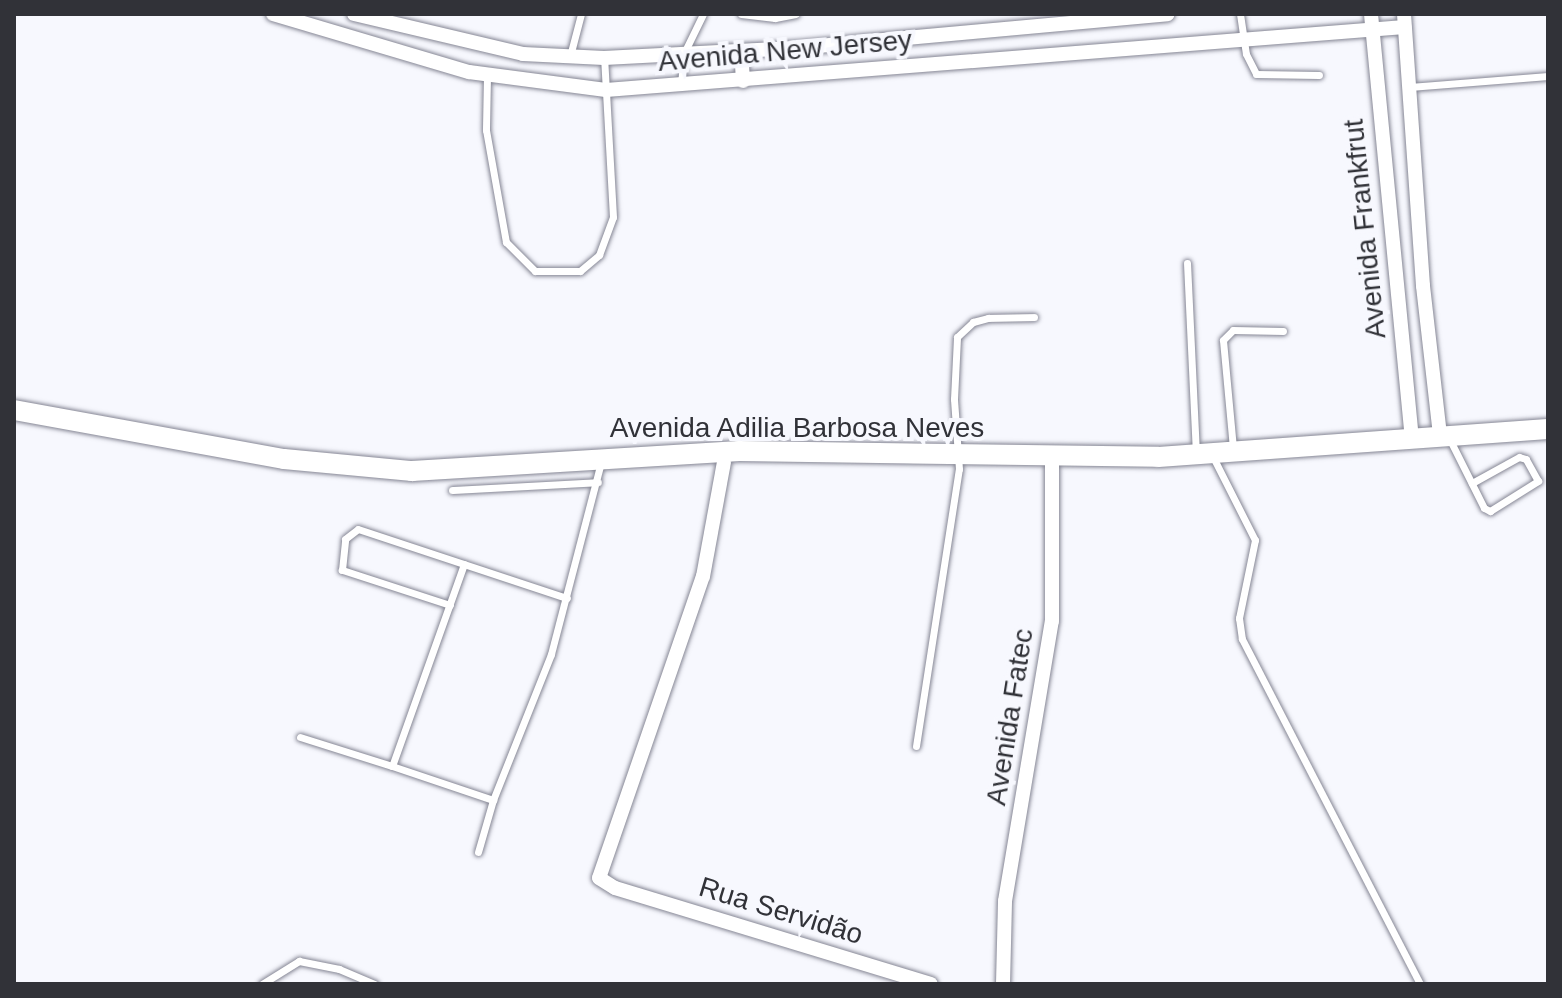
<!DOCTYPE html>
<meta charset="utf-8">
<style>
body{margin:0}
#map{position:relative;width:1562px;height:998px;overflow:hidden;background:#f7f8fe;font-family:Helvetica,sans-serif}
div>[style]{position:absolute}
.roads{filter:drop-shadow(0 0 2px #858694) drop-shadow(0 0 2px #858694)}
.lane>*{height:7px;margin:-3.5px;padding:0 3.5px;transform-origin:3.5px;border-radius:3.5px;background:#fff}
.street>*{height:14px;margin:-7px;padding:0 7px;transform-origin:7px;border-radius:7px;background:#fff}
.secondary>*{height:20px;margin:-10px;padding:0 10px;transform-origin:10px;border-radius:10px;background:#fff}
span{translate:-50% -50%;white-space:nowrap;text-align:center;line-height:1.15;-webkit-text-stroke:8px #f7f8fe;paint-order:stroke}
.street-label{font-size:28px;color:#313238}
.frame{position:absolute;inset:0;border:16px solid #313238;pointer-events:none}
</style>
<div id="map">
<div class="roads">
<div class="lane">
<div style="left:741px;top:14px;width:34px;rotate:7deg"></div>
<div style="left:775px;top:18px;width:21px;rotate:-11deg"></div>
<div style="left:1240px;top:14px;width:40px;rotate:81.5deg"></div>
<div style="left:1246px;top:54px;width:22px;rotate:63deg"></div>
<div style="left:1256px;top:74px;width:63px;rotate:0.9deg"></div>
<div style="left:570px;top:56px;width:43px;rotate:-75.3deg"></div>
<div style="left:487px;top:76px;width:54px;rotate:91.1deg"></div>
<div style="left:486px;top:130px;width:114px;rotate:79.9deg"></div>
<div style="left:506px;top:242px;width:41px;rotate:45deg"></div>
<div style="left:535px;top:271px;width:45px"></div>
<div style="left:580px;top:271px;width:25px;rotate:-40deg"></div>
<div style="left:599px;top:255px;width:40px;rotate:-69.8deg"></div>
<div style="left:613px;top:217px;width:159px;rotate:-93.2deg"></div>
<div style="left:681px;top:85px;width:32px;rotate:-85deg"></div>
<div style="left:684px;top:53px;width:43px;rotate:-64deg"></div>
<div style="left:1410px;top:87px;width:138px;rotate:-4.6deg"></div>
<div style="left:1187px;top:263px;width:190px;rotate:87.3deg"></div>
<div style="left:1449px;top:438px;width:78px;rotate:63.4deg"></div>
<div style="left:1484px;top:508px;width:7px;rotate:27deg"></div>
<div style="left:1490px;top:511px;width:57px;rotate:-32deg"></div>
<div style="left:1538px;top:481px;width:25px;rotate:-119deg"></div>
<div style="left:1526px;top:459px;width:7px;rotate:-164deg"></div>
<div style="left:1519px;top:457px;width:54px;rotate:151deg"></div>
<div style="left:1233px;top:448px;width:108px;rotate:-95.3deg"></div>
<div style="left:1223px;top:340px;width:14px;rotate:-45deg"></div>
<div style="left:1233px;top:330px;width:50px;rotate:1.1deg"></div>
<div style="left:1213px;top:457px;width:93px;rotate:63.2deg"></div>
<div style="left:1255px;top:540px;width:80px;rotate:101.6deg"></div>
<div style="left:1239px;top:618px;width:21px;rotate:82deg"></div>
<div style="left:1242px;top:639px;width:388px;rotate:62.7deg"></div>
<div style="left:452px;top:490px;width:146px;rotate:-3.1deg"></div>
<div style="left:464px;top:564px;width:214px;rotate:109.6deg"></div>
<div style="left:392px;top:766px;width:107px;rotate:18.6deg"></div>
<div style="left:450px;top:605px;width:114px;rotate:-162deg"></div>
<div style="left:342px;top:570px;width:31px;rotate:-84deg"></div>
<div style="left:345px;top:539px;width:16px;rotate:-38deg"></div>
<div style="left:358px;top:529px;width:220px;rotate:18.3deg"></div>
<div style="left:300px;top:737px;width:96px;rotate:17.5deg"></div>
<div style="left:916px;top:746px;width:280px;rotate:-81.2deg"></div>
<div style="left:959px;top:469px;width:70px;rotate:-94.1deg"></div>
<div style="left:954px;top:399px;width:62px;rotate:-87.2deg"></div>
<div style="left:957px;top:337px;width:22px;rotate:-43deg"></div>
<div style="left:973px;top:322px;width:16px;rotate:-15deg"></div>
<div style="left:988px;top:318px;width:46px;rotate:-1.2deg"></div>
<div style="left:478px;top:852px;width:54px;rotate:-73.9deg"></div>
<div style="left:493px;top:800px;width:157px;rotate:-68.3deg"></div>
<div style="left:551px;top:654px;width:198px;rotate:-75.4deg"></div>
<div style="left:262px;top:984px;width:44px;rotate:-31.9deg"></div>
<div style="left:299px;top:961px;width:41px;rotate:11.3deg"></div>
<div style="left:339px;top:969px;width:39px;rotate:23deg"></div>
</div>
<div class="street">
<div style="left:273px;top:14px;width:204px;rotate:16.5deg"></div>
<div style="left:469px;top:72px;width:138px;rotate:7.5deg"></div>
<div style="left:606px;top:90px;width:801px;rotate:-4.51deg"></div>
<div style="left:354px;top:14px;width:174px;rotate:13.3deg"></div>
<div style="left:523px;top:54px;width:81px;rotate:2.8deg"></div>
<div style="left:604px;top:58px;width:192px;rotate:-3deg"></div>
<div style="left:796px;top:48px;width:373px;rotate:-5.2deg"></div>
<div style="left:1371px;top:14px;width:427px;rotate:84.5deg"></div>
<div style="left:1404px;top:14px;width:273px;rotate:86deg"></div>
<div style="left:1423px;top:286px;width:151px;rotate:83.5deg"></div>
<div style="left:741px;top:51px;width:30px;rotate:86deg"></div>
<div style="left:724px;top:462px;width:116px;rotate:100.4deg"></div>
<div style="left:703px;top:576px;width:319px;rotate:109deg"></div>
<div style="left:599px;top:878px;width:19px;rotate:32deg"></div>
<div style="left:615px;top:888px;width:330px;rotate:16.9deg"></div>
<div style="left:1003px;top:984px;width:83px;rotate:-88.6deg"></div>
<div style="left:1005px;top:901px;width:284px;rotate:-80.5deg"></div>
<div style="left:1052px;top:621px;width:164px;rotate:-90deg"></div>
</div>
<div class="secondary">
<div style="left:14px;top:410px;width:274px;rotate:10.3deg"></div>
<div style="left:284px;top:459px;width:129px;rotate:5.4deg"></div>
<div style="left:412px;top:471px;width:328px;rotate:-3.5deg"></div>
<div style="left:739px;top:451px;width:419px;rotate:0.8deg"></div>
<div style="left:1158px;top:457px;width:391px;rotate:-4.1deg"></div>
</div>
</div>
<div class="street-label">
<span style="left:785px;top:51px;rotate:-5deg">Avenida New Jersey</span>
<span style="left:1365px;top:229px;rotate:-96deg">Avenida Frankfrut</span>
<span style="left:797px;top:428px">Avenida Adilia Barbosa Neves</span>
<span style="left:1010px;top:717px;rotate:-81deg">Avenida Fatec</span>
<span style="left:781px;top:911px;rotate:17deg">Rua Servidão</span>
</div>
<div class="frame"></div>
</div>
